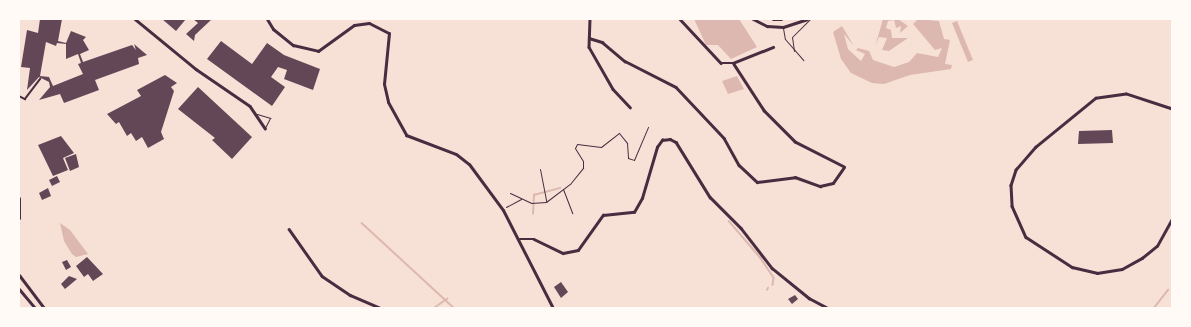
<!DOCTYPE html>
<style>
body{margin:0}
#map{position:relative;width:1191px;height:327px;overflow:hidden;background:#f7e1d7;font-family:"Work Sans",sans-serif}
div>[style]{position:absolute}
.water>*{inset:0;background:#dcb8b0}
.stream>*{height:1.5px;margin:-0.75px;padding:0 0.75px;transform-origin:0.75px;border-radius:0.75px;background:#dcb8b0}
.building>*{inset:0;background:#644757}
.path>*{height:1px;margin:-0.5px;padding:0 0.5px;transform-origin:0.5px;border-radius:0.5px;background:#4a2c40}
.service>*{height:1px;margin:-0.5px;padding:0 0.5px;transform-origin:0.5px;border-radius:0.5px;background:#4a2c40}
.pedestrian>*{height:1.5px;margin:-0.75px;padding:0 0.75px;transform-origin:0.75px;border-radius:0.75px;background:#4a2c40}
.minor>*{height:2.5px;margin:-1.25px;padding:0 1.25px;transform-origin:1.25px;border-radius:1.25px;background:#4a2c40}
.tertiary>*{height:3px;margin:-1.5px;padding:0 1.5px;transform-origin:1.5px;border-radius:1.5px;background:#4a2c40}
.secondary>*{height:3px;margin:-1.5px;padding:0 1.5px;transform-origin:1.5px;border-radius:1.5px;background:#4a2c40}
span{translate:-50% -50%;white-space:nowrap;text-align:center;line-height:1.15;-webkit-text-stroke:3px #fffaf5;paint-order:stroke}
.frame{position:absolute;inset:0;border:20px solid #fffaf5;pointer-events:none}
</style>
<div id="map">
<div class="water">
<div style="clip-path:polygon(694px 19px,739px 19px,757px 47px,731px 59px,718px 45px,706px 45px)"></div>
<div style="clip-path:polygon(883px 19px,898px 19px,908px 26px,900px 33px,901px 26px,896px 28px,894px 20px,888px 21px,886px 28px,891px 30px,892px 38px,908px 38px,889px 51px,882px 50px,887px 38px,879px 37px,875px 47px)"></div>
<div style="clip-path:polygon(918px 19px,939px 21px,944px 39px,950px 40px,945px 64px,952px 65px,951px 69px,910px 75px,884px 84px,872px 83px,851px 73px,841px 59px,833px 32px,842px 26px,854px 46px,844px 34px,848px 49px,861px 61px,865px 54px,856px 50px,858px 48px,869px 51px,873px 60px,894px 67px,909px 62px,917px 53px,938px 57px,942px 48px,935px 50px,913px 24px)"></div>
<div style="clip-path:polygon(957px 21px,973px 60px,968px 62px,952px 23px)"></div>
<div style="clip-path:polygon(737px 76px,744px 89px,728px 94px,722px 81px)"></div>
<div style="clip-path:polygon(60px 223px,70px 230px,88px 254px,76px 257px,72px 254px,64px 241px)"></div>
</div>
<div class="stream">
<div style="left:533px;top:214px;width:19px;rotate:-87deg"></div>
<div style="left:534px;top:195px;width:27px;rotate:-15deg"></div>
<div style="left:729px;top:221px;width:48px;rotate:49.3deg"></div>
<div style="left:760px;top:257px;width:25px;rotate:56deg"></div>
<div style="left:774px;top:278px;width:7px;rotate:98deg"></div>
<div style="left:362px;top:223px;width:125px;rotate:42.7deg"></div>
<div style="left:767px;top:290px;width:2px;rotate:-63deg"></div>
<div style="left:434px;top:308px;width:16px;rotate:-35deg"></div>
<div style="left:1154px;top:308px;width:23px;rotate:-52deg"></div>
</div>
<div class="building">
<div style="clip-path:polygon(evenodd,40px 19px,62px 19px,58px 41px,66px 43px,71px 31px,86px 37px,83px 40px,89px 50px,80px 54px,83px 62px,132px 45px,136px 50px,134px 44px,147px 55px,138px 58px,139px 64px,95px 80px,99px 90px,64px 103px,60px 94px,39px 100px,50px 87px,49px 82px,39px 77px,27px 90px,30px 68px,21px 67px,27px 30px,38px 33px,40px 19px,46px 42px,56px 46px,57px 43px,66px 44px,66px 59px,78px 54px,81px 63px,78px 64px,83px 74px,53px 86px,49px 77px,40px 76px,46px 42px)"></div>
<div style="clip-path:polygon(162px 19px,186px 19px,176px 31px)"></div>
<div style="clip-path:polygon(193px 19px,212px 19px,195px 35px,194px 41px,186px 34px,198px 23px)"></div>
<div style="clip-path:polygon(221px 41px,252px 64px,267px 43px,284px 55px,320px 69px,313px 90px,284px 79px,287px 70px,278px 67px,271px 77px,285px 87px,272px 106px,207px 59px)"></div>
<div style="clip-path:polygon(165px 75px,177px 83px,171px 87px,174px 91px,161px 132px,164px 139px,148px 148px,142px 137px,136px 141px,131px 133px,127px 136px,119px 122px,116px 124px,107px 114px,141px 96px,137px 90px)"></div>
<div style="clip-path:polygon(198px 87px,252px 137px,232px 159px,212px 140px,215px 138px,178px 109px)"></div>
<div style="clip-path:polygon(1112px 130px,1113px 143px,1078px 144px,1079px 131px)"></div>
<div style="clip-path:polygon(61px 136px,74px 153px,63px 158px,68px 170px,53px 176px,38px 145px)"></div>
<div style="clip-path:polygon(76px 154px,79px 167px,70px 171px,65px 158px)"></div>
<div style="clip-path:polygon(57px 176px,60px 182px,52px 186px,49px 180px)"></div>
<div style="clip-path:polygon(48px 188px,51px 196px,42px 200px,39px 193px)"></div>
<div style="clip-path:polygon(87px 257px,103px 274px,93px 281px,88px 274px,84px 277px,76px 266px)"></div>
<div style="clip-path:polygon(67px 260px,71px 267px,66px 270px,62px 262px)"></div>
<div style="clip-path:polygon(69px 276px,77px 279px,65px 289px,61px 284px)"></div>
<div style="clip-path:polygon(561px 282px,568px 292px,561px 298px,554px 287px)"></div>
<div style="clip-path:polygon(795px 295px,798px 299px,792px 304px,788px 299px)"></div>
</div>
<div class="path">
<div style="left:540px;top:169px;width:33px;rotate:79deg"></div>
<div style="left:563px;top:189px;width:26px;rotate:69deg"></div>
<div style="left:510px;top:193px;width:23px;rotate:25deg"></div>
<div style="left:531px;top:203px;width:15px;rotate:-4deg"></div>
<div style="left:546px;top:202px;width:30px;rotate:-37deg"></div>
<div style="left:570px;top:184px;width:21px;rotate:-51deg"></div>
<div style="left:583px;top:168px;width:7px;rotate:-90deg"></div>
<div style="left:583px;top:161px;width:15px;rotate:-122deg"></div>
<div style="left:575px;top:148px;width:4px;rotate:-63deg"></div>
<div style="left:577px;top:144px;width:24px;rotate:7deg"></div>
<div style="left:601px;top:147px;width:23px;rotate:-38deg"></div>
<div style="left:619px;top:133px;width:13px;rotate:51deg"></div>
<div style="left:627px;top:143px;width:15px;rotate:86deg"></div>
<div style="left:628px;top:158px;width:6px;rotate:18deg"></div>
<div style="left:634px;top:160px;width:36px;rotate:-67deg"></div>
<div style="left:506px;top:207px;width:17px;rotate:-28deg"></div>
</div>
<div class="service">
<div style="left:783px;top:28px;width:11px;rotate:80deg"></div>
<div style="left:785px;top:39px;width:28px;rotate:49deg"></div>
<div style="left:794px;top:51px;width:14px;rotate:-98deg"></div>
<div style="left:792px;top:37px;width:25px;rotate:-45deg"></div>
<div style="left:257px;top:114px;width:14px;rotate:17deg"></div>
<div style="left:270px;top:118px;width:11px;rotate:117deg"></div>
</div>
<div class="pedestrian">
<div style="left:19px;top:96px;width:7px;rotate:27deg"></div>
<div style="left:25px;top:99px;width:25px;rotate:-53deg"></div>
</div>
<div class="minor">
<div style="left:135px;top:19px;width:79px;rotate:39.3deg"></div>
<div style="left:196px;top:69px;width:65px;rotate:34.4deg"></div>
<div style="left:250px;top:106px;width:27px;rotate:56deg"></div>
<div style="left:590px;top:19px;width:28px;rotate:92deg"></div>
<div style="left:589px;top:47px;width:48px;rotate:60.3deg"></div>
<div style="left:613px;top:89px;width:25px;rotate:47deg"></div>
<div style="left:680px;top:19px;width:60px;rotate:47deg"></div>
<div style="left:721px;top:63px;width:12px"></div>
<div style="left:733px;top:63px;width:43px;rotate:-21.8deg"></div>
<div style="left:589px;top:38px;width:14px;rotate:17deg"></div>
<div style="left:602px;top:42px;width:30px;rotate:40deg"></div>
<div style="left:625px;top:61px;width:57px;rotate:27deg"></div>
<div style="left:676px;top:87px;width:70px;rotate:46.7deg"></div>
<div style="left:724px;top:138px;width:31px;rotate:61deg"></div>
<div style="left:739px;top:165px;width:25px;rotate:43deg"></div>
<div style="left:757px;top:182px;width:38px;rotate:-7deg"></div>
<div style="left:795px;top:177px;width:27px;rotate:20deg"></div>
<div style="left:820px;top:186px;width:13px;rotate:-13deg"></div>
<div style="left:833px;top:183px;width:19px;rotate:-55deg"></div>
<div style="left:844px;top:167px;width:55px;rotate:-153deg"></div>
<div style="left:795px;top:142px;width:44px;rotate:-135deg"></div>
<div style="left:764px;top:111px;width:55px;rotate:-123.1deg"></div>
<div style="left:1172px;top:109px;width:48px;rotate:-161.9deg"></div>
<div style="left:1126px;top:94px;width:30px;rotate:172deg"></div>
<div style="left:1096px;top:98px;width:77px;rotate:140.8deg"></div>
<div style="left:1036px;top:147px;width:30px;rotate:131deg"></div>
<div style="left:1016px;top:170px;width:16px;rotate:108deg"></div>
<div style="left:1011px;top:185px;width:21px;rotate:87deg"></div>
<div style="left:1012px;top:206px;width:34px;rotate:66deg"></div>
<div style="left:1026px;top:237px;width:55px;rotate:33.1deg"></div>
<div style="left:1072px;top:267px;width:26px;rotate:13deg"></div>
<div style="left:1097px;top:273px;width:25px;rotate:-9deg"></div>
<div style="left:1122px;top:269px;width:23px;rotate:-29deg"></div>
<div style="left:1142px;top:258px;width:19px;rotate:-39deg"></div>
<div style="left:1157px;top:246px;width:31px;rotate:-61deg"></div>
<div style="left:289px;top:229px;width:57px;rotate:54.9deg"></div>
<div style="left:322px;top:276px;width:34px;rotate:34deg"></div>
<div style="left:350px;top:295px;width:33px;rotate:23deg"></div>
<div style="left:520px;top:239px;width:14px"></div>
<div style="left:534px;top:239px;width:32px;rotate:26deg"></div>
<div style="left:563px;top:253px;width:15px;rotate:-11deg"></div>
<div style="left:578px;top:250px;width:43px;rotate:-54.5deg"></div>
<div style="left:603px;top:215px;width:31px;rotate:-6deg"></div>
<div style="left:634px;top:212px;width:16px;rotate:-60deg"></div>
<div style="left:642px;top:198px;width:53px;rotate:-73.6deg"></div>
<div style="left:657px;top:147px;width:9px;rotate:-54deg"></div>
<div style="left:662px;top:140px;width:8px;rotate:-7deg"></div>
<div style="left:670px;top:139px;width:7px;rotate:27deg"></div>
<div style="left:676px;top:142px;width:65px;rotate:58.3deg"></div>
<div style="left:710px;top:197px;width:44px;rotate:45deg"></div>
<div style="left:741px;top:228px;width:51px;rotate:52.2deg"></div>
<div style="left:772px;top:268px;width:48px;rotate:39deg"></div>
<div style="left:809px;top:298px;width:21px;rotate:28deg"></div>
</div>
<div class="tertiary">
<div style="left:267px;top:19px;width:12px;rotate:59deg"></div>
<div style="left:273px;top:29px;width:26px;rotate:39deg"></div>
<div style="left:293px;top:45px;width:26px;rotate:13deg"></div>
<div style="left:318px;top:51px;width:44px;rotate:-35.8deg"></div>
<div style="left:354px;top:25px;width:15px;rotate:-8deg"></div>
<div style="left:369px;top:23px;width:22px;rotate:27deg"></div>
<div style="left:389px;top:33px;width:51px;rotate:95.6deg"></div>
<div style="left:384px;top:84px;width:18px;rotate:77deg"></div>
<div style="left:388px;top:102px;width:38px;rotate:61deg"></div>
<div style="left:406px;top:135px;width:53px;rotate:20.8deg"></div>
<div style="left:456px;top:154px;width:16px;rotate:38deg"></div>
<div style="left:469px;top:164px;width:57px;rotate:53.5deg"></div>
<div style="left:503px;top:210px;width:110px;rotate:63deg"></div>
</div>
<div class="secondary">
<div style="left:753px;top:19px;width:16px;rotate:27deg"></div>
<div style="left:767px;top:26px;width:16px;rotate:4deg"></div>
<div style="left:783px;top:27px;width:25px;rotate:-18deg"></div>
<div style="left:773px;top:19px;width:8px"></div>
<div style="left:19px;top:198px;width:20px;rotate:90deg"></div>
<div style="left:19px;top:275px;width:41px;rotate:52.9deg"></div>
<div style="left:19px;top:289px;width:25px;rotate:50deg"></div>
</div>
<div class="frame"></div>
</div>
